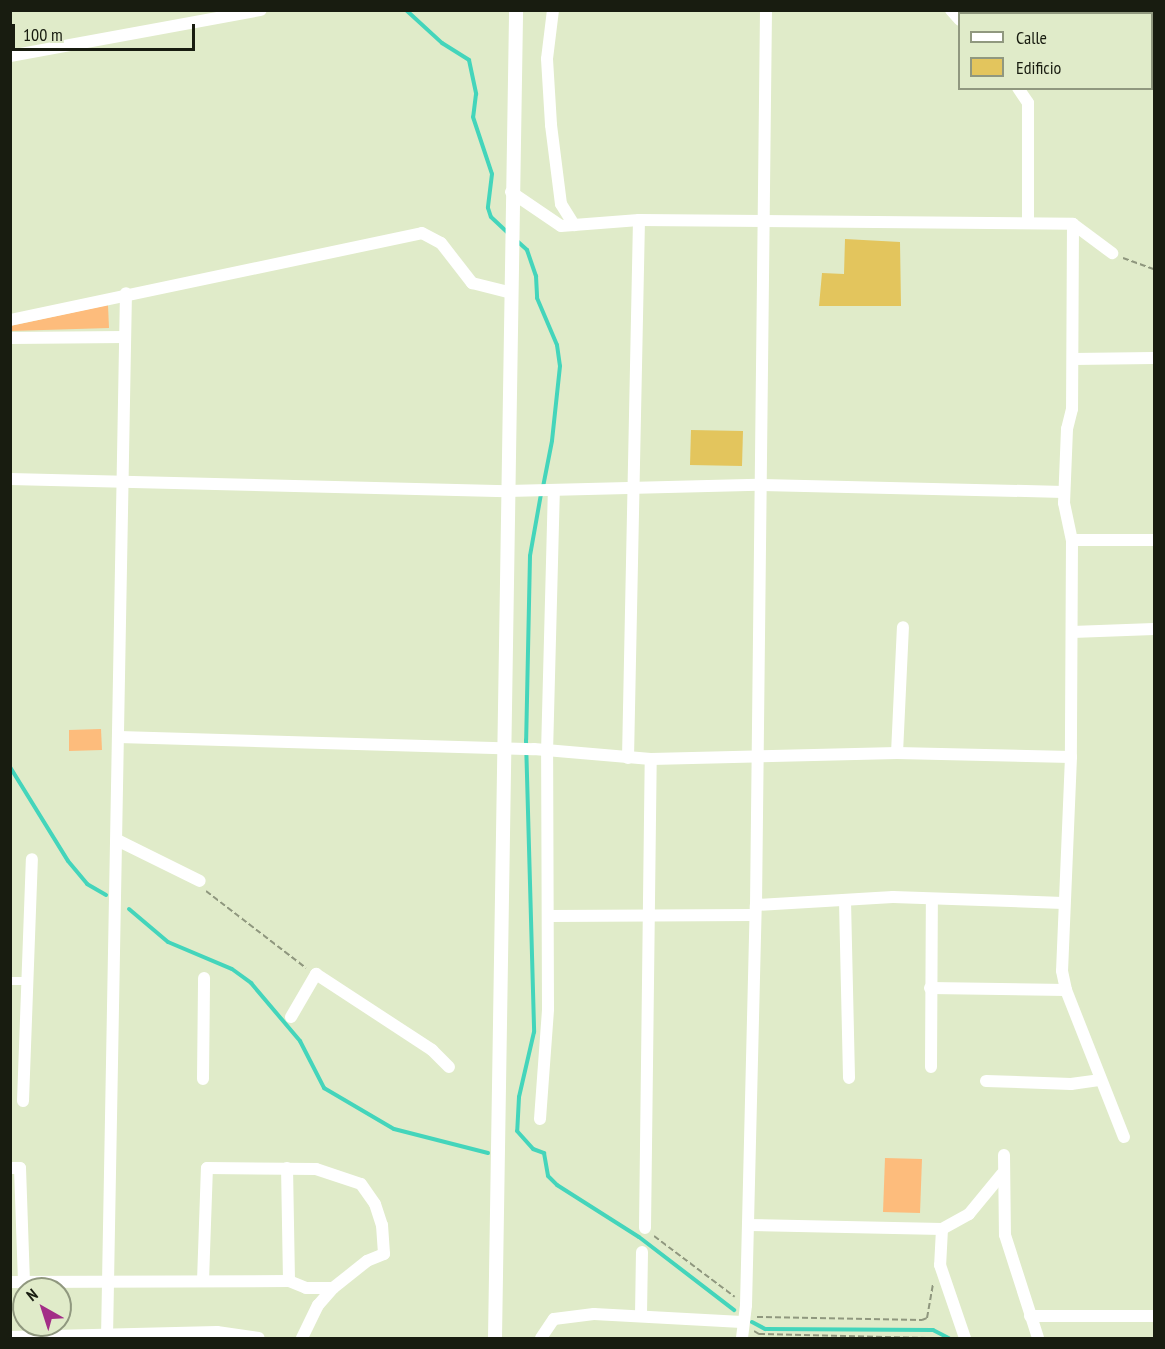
<!DOCTYPE html>
<style>
body{margin:0}
#map{position:relative;width:1165px;height:1349px;overflow:hidden;background:#e0ebc9;font-family:"PT Sans Narrow",sans-serif}
div>[style]{position:absolute}
.green>*{inset:0;background:#fdbc7c}
.stream>*{height:4px;margin:-2px;padding:0 2px;transform-origin:2px;border-radius:2px;background:#44d5bb}
.building>*{inset:0;background:#e3c55d}
.path>*{height:2px;margin-top:-1px;transform-origin:0;background:repeating-linear-gradient(90deg,#8f977e 0 6px,transparent 0 9px)}
.pedestrian>*{height:8px;margin:-4px;padding:0 4px;transform-origin:4px;border-radius:4px;background:#fff}
.minor>*{height:12px;margin:-6px;padding:0 6px;transform-origin:6px;border-radius:6px;background:#fff}
.tertiary>*{height:14px;margin:-7px;padding:0 7px;transform-origin:7px;border-radius:7px;background:#fff}
span{translate:-50% -50%;white-space:nowrap;text-align:center;line-height:1.15;-webkit-text-stroke:5px #e0ebc9;paint-order:stroke}
.frame{position:absolute;inset:0;border:12px solid #181c10;pointer-events:none}
.legend{position:absolute;left:958px;top:12px;width:195px;height:78px;box-sizing:border-box;background:#e0ebc9;border:2px solid #90987f;margin:0;padding:8px 10px;list-style:none;font-size:18px;color:#181c10}
.legend li{display:flex;align-items:center;gap:12px;height:30px}
.legend b{width:30px;border:2px solid #90987f}
.north{position:absolute;left:12px;top:1277px;width:60px;height:60px;box-sizing:border-box;background:#e0ebc9;border:2px solid #90987f;border-radius:50%;rotate:321deg;font-size:16px;font-weight:700;line-height:24px;text-align:center;color:#181c10}
.north::after{content:'';display:block;margin:auto;width:21px;height:27px;background:#a32e87;clip-path:polygon(50% 0,100% 100%,50% 72%,0 100%)}
.scale{position:absolute;left:12px;top:24px;width:183px;height:27px;box-sizing:border-box;border:3px solid #181c10;border-top:0;padding-left:8px;font-size:18px;line-height:21px;white-space:nowrap;color:#181c10;-webkit-text-stroke:4px #e0ebc9;paint-order:stroke}
</style>
<div id="map">
<div class="green">
<div style="clip-path:polygon(108px 305px,109px 328px,11px 331px,10px 326px)"></div>
<div style="clip-path:polygon(101px 729px,102px 750px,69px 751px,69px 730px)"></div>
<div style="clip-path:polygon(885px 1158px,922px 1159px,920px 1213px,883px 1212px)"></div>
</div>
<div class="stream">
<div style="left:406px;top:10px;width:49px;rotate:42.5deg"></div>
<div style="left:442px;top:43px;width:32px;rotate:32deg"></div>
<div style="left:469px;top:60px;width:35px;rotate:78deg"></div>
<div style="left:476px;top:94px;width:23px;rotate:97deg"></div>
<div style="left:473px;top:117px;width:60px;rotate:71.6deg"></div>
<div style="left:492px;top:174px;width:34px;rotate:97deg"></div>
<div style="left:488px;top:208px;width:9px;rotate:72deg"></div>
<div style="left:491px;top:217px;width:23px;rotate:43deg"></div>
<div style="left:516px;top:240px;width:15px;rotate:42deg"></div>
<div style="left:527px;top:250px;width:28px;rotate:71deg"></div>
<div style="left:536px;top:276px;width:22px;rotate:87deg"></div>
<div style="left:537px;top:298px;width:51px;rotate:66.9deg"></div>
<div style="left:557px;top:345px;width:21px;rotate:82deg"></div>
<div style="left:560px;top:366px;width:75px;rotate:96.1deg"></div>
<div style="left:552px;top:441px;width:47px;rotate:101.1deg"></div>
<div style="left:541px;top:494px;width:63px;rotate:100.1deg"></div>
<div style="left:530px;top:556px;width:184px;rotate:91.2deg"></div>
<div style="left:526px;top:740px;width:292px;rotate:88.4deg"></div>
<div style="left:534px;top:1032px;width:67px;rotate:103deg"></div>
<div style="left:519px;top:1097px;width:34px;rotate:93deg"></div>
<div style="left:517px;top:1131px;width:24px;rotate:48deg"></div>
<div style="left:533px;top:1149px;width:12px;rotate:20deg"></div>
<div style="left:544px;top:1153px;width:23px;rotate:80deg"></div>
<div style="left:548px;top:1176px;width:13px;rotate:45deg"></div>
<div style="left:557px;top:1185px;width:97px;rotate:32.4deg"></div>
<div style="left:639px;top:1237px;width:120px;rotate:37.5deg"></div>
<div style="left:10px;top:767px;width:110px;rotate:58.3deg"></div>
<div style="left:68px;top:861px;width:30px;rotate:50deg"></div>
<div style="left:87px;top:884px;width:22px;rotate:30deg"></div>
<div style="left:129px;top:909px;width:51px;rotate:40.2deg"></div>
<div style="left:168px;top:942px;width:69px;rotate:22.9deg"></div>
<div style="left:232px;top:969px;width:24px;rotate:36deg"></div>
<div style="left:251px;top:983px;width:76px;rotate:49.8deg"></div>
<div style="left:300px;top:1041px;width:53px;rotate:62.9deg"></div>
<div style="left:324px;top:1088px;width:81px;rotate:30.4deg"></div>
<div style="left:394px;top:1129px;width:97px;rotate:14.3deg"></div>
<div style="left:752px;top:1322px;width:15px;rotate:28deg"></div>
<div style="left:765px;top:1329px;width:168px;rotate:0.3deg"></div>
<div style="left:933px;top:1330px;width:18px;rotate:27deg"></div>
</div>
<div class="building">
<div style="clip-path:polygon(845px 239px,900px 242px,901px 306px,819px 306px,822px 273px,844px 274px)"></div>
<div style="clip-path:polygon(691px 430px,743px 431px,742px 466px,690px 465px)"></div>
</div>
<div class="path">
<div style="left:1123px;top:258px;width:33px;rotate:20deg"></div>
<div style="left:206px;top:891px;width:126px;rotate:37.6deg"></div>
<div style="left:654px;top:1236px;width:101px;rotate:37deg"></div>
<div style="left:757px;top:1317px;width:165px;rotate:1deg"></div>
<div style="left:922px;top:1320px;width:5px;rotate:-22deg"></div>
<div style="left:927px;top:1318px;width:34px;rotate:-80deg"></div>
<div style="left:754px;top:1331px;width:6px;rotate:31deg"></div>
<div style="left:759px;top:1334px;width:168px;rotate:1.4deg"></div>
</div>
<div class="pedestrian">
<div style="left:10px;top:981px;width:17px"></div>
</div>
<div class="minor">
<div style="left:553px;top:10px;width:49px;rotate:97deg"></div>
<div style="left:547px;top:59px;width:66px;rotate:86.5deg"></div>
<div style="left:551px;top:125px;width:80px;rotate:82.8deg"></div>
<div style="left:561px;top:204px;width:25px;rotate:58deg"></div>
<div style="left:951px;top:10px;width:13px;rotate:48deg"></div>
<div style="left:10px;top:56px;width:255px;rotate:-10.4deg"></div>
<div style="left:1018px;top:88px;width:18px;rotate:56deg"></div>
<div style="left:1028px;top:103px;width:118px;rotate:90deg"></div>
<div style="left:511px;top:192px;width:60px;rotate:34.2deg"></div>
<div style="left:561px;top:226px;width:78px;rotate:-4.4deg"></div>
<div style="left:639px;top:220px;width:434px;rotate:0.5deg"></div>
<div style="left:1073px;top:224px;width:185px;rotate:90.3deg"></div>
<div style="left:1072px;top:409px;width:21px;rotate:104deg"></div>
<div style="left:1067px;top:429px;width:74px;rotate:92.3deg"></div>
<div style="left:1064px;top:503px;width:38px;rotate:78deg"></div>
<div style="left:1072px;top:540px;width:217px;rotate:90.3deg"></div>
<div style="left:1071px;top:757px;width:214px;rotate:92.4deg"></div>
<div style="left:1062px;top:971px;width:19px;rotate:78deg"></div>
<div style="left:1066px;top:990px;width:158px;rotate:68.5deg"></div>
<div style="left:1073px;top:224px;width:49px;rotate:36.6deg"></div>
<div style="left:10px;top:320px;width:421px;rotate:-11.9deg"></div>
<div style="left:422px;top:233px;width:21px;rotate:28deg"></div>
<div style="left:441px;top:243px;width:51px;rotate:52.2deg"></div>
<div style="left:472px;top:283px;width:41px;rotate:14deg"></div>
<div style="left:10px;top:338px;width:115px;rotate:-0.5deg"></div>
<div style="left:1073px;top:359px;width:81px;rotate:-0.7deg"></div>
<div style="left:10px;top:479px;width:497px;rotate:1.4deg"></div>
<div style="left:507px;top:491px;width:251px;rotate:-1.4deg"></div>
<div style="left:758px;top:485px;width:306px;rotate:1.3deg"></div>
<div style="left:1072px;top:540px;width:82px"></div>
<div style="left:1072px;top:632px;width:82px;rotate:-2.1deg"></div>
<div style="left:119px;top:737px;width:415px;rotate:1.7deg"></div>
<div style="left:534px;top:749px;width:117px;rotate:4.9deg"></div>
<div style="left:651px;top:759px;width:246px;rotate:-1.4deg"></div>
<div style="left:897px;top:753px;width:174px;rotate:1.3deg"></div>
<div style="left:897px;top:753px;width:126px;rotate:-87.3deg"></div>
<div style="left:628px;top:758px;width:538px;rotate:-88.83deg"></div>
<div style="left:119px;top:841px;width:90px;rotate:26.3deg"></div>
<div style="left:845px;top:901px;width:177px;rotate:88.7deg"></div>
<div style="left:756px;top:905px;width:137px;rotate:-3.3deg"></div>
<div style="left:893px;top:897px;width:170px;rotate:2deg"></div>
<div style="left:549px;top:916px;width:205px;rotate:-0.3deg"></div>
<div style="left:930px;top:988px;width:136px;rotate:0.8deg"></div>
<div style="left:291px;top:1017px;width:50px;rotate:-59.8deg"></div>
<div style="left:316px;top:974px;width:139px;rotate:33.2deg"></div>
<div style="left:432px;top:1050px;width:24px;rotate:45deg"></div>
<div style="left:931px;top:1067px;width:168px;rotate:-89.7deg"></div>
<div style="left:203px;top:1079px;width:101px;rotate:-89.4deg"></div>
<div style="left:986px;top:1081px;width:85px;rotate:2deg"></div>
<div style="left:1071px;top:1084px;width:30px;rotate:-8deg"></div>
<div style="left:23px;top:1101px;width:242px;rotate:-87.9deg"></div>
<div style="left:540px;top:1119px;width:110px;rotate:-85.8deg"></div>
<div style="left:548px;top:1009px;width:256px;rotate:-90.2deg"></div>
<div style="left:547px;top:753px;width:262px;rotate:-88.5deg"></div>
<div style="left:1004px;top:1155px;width:80px;rotate:89.3deg"></div>
<div style="left:1005px;top:1235px;width:108px;rotate:72.2deg"></div>
<div style="left:10px;top:1168px;width:10px"></div>
<div style="left:20px;top:1168px;width:114px;rotate:88deg"></div>
<div style="left:748px;top:1225px;width:194px;rotate:1.2deg"></div>
<div style="left:942px;top:1229px;width:31px;rotate:-29deg"></div>
<div style="left:969px;top:1214px;width:52px;rotate:-50.5deg"></div>
<div style="left:645px;top:1228px;width:469px;rotate:-89.3deg"></div>
<div style="left:942px;top:1229px;width:36px;rotate:93deg"></div>
<div style="left:940px;top:1265px;width:77px;rotate:71.1deg"></div>
<div style="left:203px;top:1281px;width:113px;rotate:-88deg"></div>
<div style="left:207px;top:1168px;width:109px;rotate:0.5deg"></div>
<div style="left:316px;top:1169px;width:47px;rotate:18.4deg"></div>
<div style="left:361px;top:1184px;width:24px;rotate:55deg"></div>
<div style="left:375px;top:1204px;width:22px;rotate:72deg"></div>
<div style="left:382px;top:1225px;width:29px;rotate:86deg"></div>
<div style="left:384px;top:1254px;width:18px;rotate:158deg"></div>
<div style="left:367px;top:1261px;width:43px;rotate:141.5deg"></div>
<div style="left:333px;top:1288px;width:23px;rotate:131deg"></div>
<div style="left:318px;top:1305px;width:37px;rotate:116deg"></div>
<div style="left:289px;top:1281px;width:18px;rotate:22deg"></div>
<div style="left:306px;top:1288px;width:27px"></div>
<div style="left:10px;top:1282px;width:279px;rotate:-0.2deg"></div>
<div style="left:289px;top:1281px;width:113px;rotate:-91deg"></div>
<div style="left:641px;top:1315px;width:63px;rotate:-89.1deg"></div>
<div style="left:1030px;top:1316px;width:124px"></div>
<div style="left:10px;top:1337px;width:207px;rotate:-1.4deg"></div>
<div style="left:217px;top:1332px;width:42px;rotate:8.1deg"></div>
<div style="left:107px;top:1338px;width:1045px;rotate:-88.96deg"></div>
<div style="left:541px;top:1338px;width:23px;rotate:-56deg"></div>
<div style="left:554px;top:1319px;width:40px;rotate:-7.1deg"></div>
<div style="left:594px;top:1314px;width:148px;rotate:3.1deg"></div>
<div style="left:742px;top:1338px;width:33px;rotate:-83deg"></div>
<div style="left:746px;top:1305px;width:400px;rotate:-88.6deg"></div>
<div style="left:756px;top:905px;width:895px;rotate:-89.36deg"></div>
</div>
<div class="tertiary">
<div style="left:495px;top:1338px;width:1328px;rotate:-89.09deg"></div>
</div>
<div class="frame"></div>
<ul class="legend">
<li><b style="height:8px;background:#fff"></b>Calle</li>
<li><b style="height:16px;background:#e3c55d"></b>Edificio</li>
</ul>
<div class="north">N</div>
<div class="scale">100 m</div>
</div>
